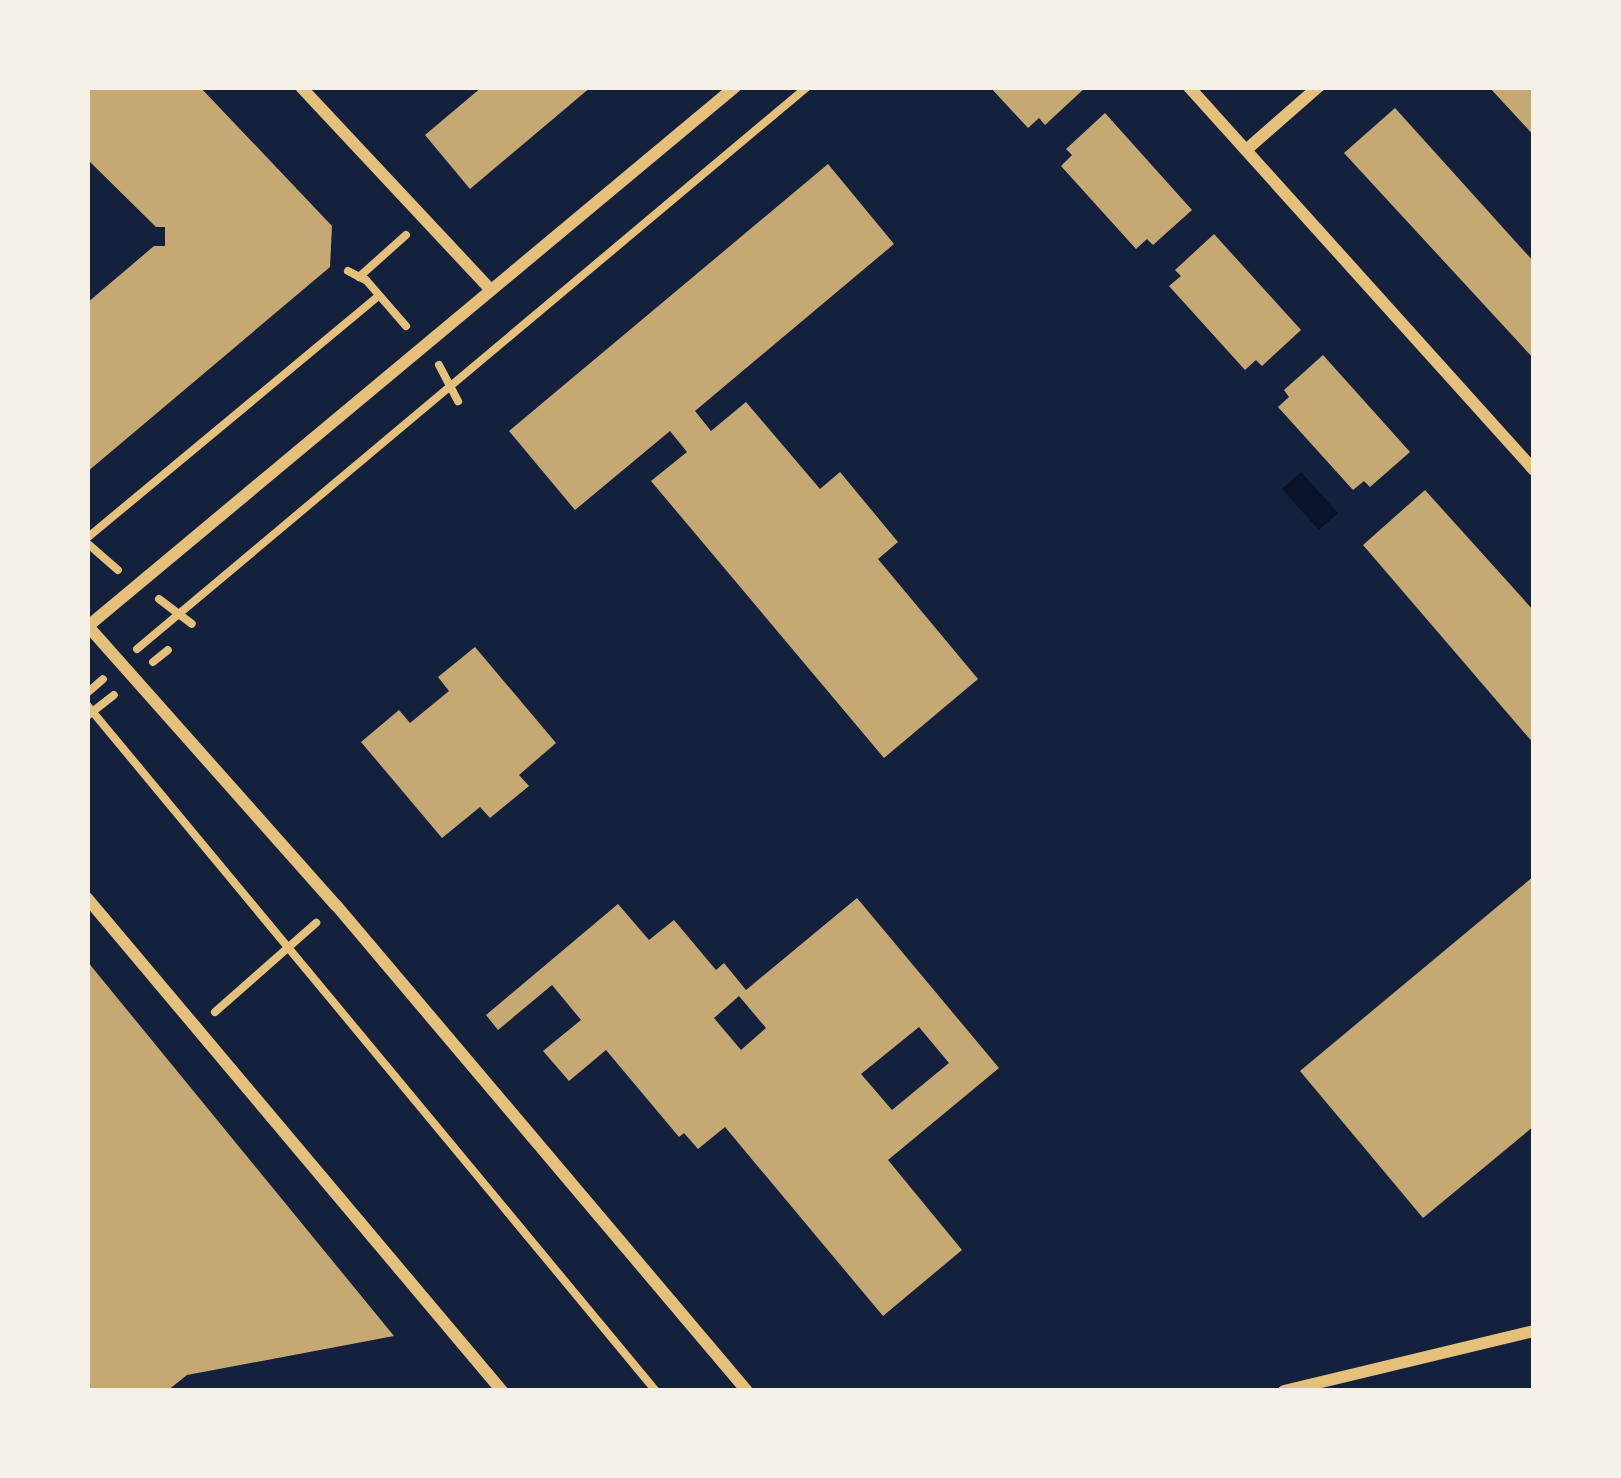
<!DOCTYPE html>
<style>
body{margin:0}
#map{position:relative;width:1621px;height:1478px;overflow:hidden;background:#14213d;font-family:Rubik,sans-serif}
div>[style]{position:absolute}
.water>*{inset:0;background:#0b132b}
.building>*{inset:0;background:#c6a872}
.path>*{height:8px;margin:-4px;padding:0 4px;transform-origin:4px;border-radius:4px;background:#e5c07b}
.minor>*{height:12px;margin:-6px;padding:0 6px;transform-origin:6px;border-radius:6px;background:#e5c07b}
span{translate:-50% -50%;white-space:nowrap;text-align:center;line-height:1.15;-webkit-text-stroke:12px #f6f1e7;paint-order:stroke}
.frame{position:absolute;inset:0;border:90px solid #f6f1e7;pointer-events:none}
</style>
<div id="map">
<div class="water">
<div style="clip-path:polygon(1301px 472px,1338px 513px,1319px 530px,1282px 489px)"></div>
</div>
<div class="building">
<div style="clip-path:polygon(87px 87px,200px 87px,332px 226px,330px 267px,87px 472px,87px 303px,154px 246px,165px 246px,165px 227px,156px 227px,87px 159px)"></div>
<div style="clip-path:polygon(482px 87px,591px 87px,470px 189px,425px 135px)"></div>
<div style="clip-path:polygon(990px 87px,1086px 87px,1045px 125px,1039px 118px,1028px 128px)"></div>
<div style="clip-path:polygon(1489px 87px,1534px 87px,1534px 136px,1527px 128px)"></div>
<div style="clip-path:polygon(1395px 108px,1534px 262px,1534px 359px,1344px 153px)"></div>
<div style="clip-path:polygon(1105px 113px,1192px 210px,1153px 245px,1147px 239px,1136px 249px,1061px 166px,1072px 155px,1066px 149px)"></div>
<div style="clip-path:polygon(828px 164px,894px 244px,695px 411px,711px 431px,746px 402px,820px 489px,840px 472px,898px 542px,878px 559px,978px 679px,884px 758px,651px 481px,687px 452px,670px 431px,575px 510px,509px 431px)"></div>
<div style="clip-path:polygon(1214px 234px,1301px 330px,1262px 366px,1256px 360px,1245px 370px,1169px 286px,1181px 276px,1175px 270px)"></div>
<div style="clip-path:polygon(1323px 355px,1410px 452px,1370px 487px,1364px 481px,1353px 490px,1278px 407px,1289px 397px,1284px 390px)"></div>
<div style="clip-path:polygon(1425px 490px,1534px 611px,1534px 744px,1363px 545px)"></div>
<div style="clip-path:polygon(475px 647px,556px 743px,519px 775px,529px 786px,490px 818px,480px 807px,442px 838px,361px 742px,399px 710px,410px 723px,449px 691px,438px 677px)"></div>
<div style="clip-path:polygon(1534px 876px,1534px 1126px,1423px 1218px,1300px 1071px)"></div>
<div style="clip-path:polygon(evenodd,857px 898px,999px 1068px,888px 1160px,962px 1250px,883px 1316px,725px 1127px,698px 1149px,684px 1133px,679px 1137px,606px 1050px,569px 1081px,543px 1051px,581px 1020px,552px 985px,498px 1030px,486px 1015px,618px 904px,649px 940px,674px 920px,716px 970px,724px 963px,746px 990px,857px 898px,739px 996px,766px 1028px,741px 1050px,714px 1018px,739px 996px,857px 898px,919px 1027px,949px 1063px,892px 1110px,861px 1074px,919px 1027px)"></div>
<div style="clip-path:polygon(87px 961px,394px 1336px,187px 1375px,167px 1391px,87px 1391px)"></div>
</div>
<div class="path">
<div style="left:348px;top:271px;width:20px;rotate:27deg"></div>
<div style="left:366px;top:280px;width:61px;rotate:49deg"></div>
<div style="left:359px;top:277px;width:63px;rotate:-41.8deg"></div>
<div style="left:439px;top:365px;width:41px;rotate:62.2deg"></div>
<div style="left:87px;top:538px;width:378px;rotate:-39.7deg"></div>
<div style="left:87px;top:543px;width:41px;rotate:41.1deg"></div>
<div style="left:159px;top:599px;width:41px;rotate:37.1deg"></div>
<div style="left:137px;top:649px;width:874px;rotate:-39.99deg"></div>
<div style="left:153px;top:662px;width:19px;rotate:-39deg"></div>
<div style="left:87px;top:693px;width:21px;rotate:-41deg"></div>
<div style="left:87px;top:705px;width:891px;rotate:50.33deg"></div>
<div style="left:87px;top:716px;width:34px;rotate:-38deg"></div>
<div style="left:215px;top:1012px;width:135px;rotate:-41.4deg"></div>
</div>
<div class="minor">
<div style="left:301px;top:87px;width:278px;rotate:46.9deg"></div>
<div style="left:1189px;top:87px;width:515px;rotate:47.99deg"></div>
<div style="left:1246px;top:150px;width:96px;rotate:-41.2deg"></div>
<div style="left:87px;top:625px;width:375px;rotate:48.4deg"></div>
<div style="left:336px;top:905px;width:636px;rotate:49.78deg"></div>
<div style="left:87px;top:627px;width:844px;rotate:-39.81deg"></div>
<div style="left:87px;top:898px;width:644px;rotate:49.91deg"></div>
<div style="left:1284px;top:1391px;width:257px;rotate:-13.5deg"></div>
</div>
<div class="frame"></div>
</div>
